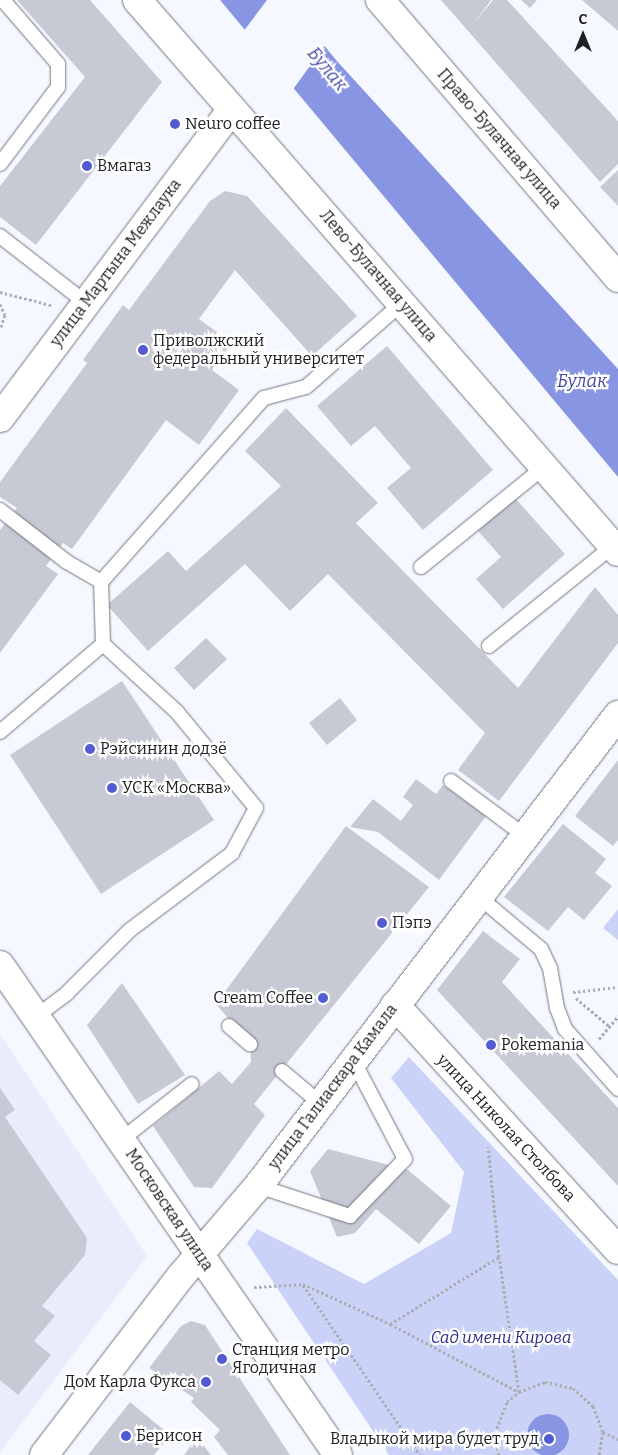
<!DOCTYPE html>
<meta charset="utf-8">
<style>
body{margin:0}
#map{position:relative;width:618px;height:1455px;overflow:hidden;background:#f6f8ff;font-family:Bitter,serif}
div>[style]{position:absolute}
.built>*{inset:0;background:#e8ecfb}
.green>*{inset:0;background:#cad3f7}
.water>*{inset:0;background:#8795e3}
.round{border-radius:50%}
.pier>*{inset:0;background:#f6f8ff}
.building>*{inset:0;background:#c7cad5}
.path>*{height:3px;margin-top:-1.5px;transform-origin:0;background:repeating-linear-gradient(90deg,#acaeb4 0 2.5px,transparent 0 5px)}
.roads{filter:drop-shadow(0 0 1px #73757f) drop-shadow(0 0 1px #73757f)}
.service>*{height:14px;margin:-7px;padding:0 7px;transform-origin:7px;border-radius:7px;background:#fff}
.minor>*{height:28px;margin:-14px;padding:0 14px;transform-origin:14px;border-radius:14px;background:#fff}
.tertiary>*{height:28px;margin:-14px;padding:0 14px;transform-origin:14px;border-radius:14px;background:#fff}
.primary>*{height:28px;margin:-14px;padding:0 14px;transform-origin:14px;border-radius:14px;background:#fff}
.dots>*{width:14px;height:14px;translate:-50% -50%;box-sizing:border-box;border:2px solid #fff;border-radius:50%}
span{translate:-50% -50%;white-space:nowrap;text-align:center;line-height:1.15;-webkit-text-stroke:4.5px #fff;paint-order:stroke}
.poi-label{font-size:16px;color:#202125}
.left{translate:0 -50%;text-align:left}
.right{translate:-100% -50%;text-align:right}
.street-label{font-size:16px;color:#202125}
.park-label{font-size:16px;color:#2b2c86;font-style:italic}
.water-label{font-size:18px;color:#434aa6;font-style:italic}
.north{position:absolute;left:558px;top:10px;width:50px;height:50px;-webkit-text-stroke:4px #fff;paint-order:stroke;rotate:0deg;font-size:14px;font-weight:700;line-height:20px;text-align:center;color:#202125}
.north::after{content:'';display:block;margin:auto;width:18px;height:22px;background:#202125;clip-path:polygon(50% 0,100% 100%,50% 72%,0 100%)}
</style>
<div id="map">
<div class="built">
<div style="clip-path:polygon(0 1034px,147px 1256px,0 1452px)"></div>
</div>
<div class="green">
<div style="clip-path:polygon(618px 909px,618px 940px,603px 928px)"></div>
<div style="clip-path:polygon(409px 1057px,618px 1280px,618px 1455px,389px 1455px,247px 1243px,257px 1229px,364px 1284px,451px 1233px,464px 1172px,391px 1078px)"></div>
</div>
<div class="water">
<div style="clip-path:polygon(220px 0,287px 0,336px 60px,618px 369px,618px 477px)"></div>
<div class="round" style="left:527px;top:1414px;width:42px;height:42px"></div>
</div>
<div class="pier">
<div style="clip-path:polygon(267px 0,290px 0,326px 44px,291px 92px,243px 32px)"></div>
</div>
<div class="building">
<div style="clip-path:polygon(17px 0,90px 0,162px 82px,36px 245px,0 217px,0 186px,85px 77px)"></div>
<div style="clip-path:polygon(441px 0,491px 0,474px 23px,493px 0,507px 0,618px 121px,618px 164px,600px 182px)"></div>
<div style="clip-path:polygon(521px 0,537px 0,530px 8px)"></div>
<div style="clip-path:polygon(582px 0,618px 0,618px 31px)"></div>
<div style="clip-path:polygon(618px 170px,618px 206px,600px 187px)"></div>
<div style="clip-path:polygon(225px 191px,247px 196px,357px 316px,312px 356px,235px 270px,199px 319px,232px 343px,212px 370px,239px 390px,199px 445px,166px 420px,72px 549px,63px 543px,46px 566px,58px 574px,0 653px,0 530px,17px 508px,0 497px,0 482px,87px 363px,83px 360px,123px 305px,129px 310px,210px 201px)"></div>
<div style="clip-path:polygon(387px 346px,493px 470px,423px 530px,387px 488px,411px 468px,375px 426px,351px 446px,317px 406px)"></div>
<div style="clip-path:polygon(286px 408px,378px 503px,356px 523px,518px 688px,595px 587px,618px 615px,618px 643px,499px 801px,458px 770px,485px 733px,328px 574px,290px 611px,245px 564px,148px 651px,107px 605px,168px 551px,186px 571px,281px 486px,245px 451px)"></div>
<div style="clip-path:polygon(515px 498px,565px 554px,503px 609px,476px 579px,501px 557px,478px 531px)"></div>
<div style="clip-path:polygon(206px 638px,227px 659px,194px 690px,174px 668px)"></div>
<div style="clip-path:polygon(122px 681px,214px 820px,101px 894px,10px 755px)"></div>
<div style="clip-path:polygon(340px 698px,357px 720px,327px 745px,309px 723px)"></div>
<div style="clip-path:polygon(618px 760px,618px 840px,613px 846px,575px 816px)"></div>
<div style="clip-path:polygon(416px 779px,436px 794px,443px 785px,486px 816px,439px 880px,378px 832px,350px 827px,373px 799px,401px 821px,413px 805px,403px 797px)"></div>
<div style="clip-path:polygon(563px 824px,606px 859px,595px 873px,612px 886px,584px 920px,568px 907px,548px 931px,504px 897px)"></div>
<div style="clip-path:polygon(346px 826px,429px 887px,254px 1104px,265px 1115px,212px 1188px,194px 1187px,153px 1126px,219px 1071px,232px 1084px,251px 1062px,250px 1044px,216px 1004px)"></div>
<div style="clip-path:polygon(483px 931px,520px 959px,502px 982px,618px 1108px,618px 1186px,437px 990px)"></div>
<div style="clip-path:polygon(122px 983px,185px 1075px,138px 1104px,87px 1025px)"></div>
<div style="clip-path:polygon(0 1088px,15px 1110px,5px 1117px,87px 1238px,85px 1255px,42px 1306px,55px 1316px,34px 1341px,51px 1355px,18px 1395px,0 1380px)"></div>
<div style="clip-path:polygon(328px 1149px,408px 1170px,451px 1206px,419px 1244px,376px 1209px,355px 1233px,337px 1237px,310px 1171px)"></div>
<div style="clip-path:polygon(191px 1321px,205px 1325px,290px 1455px,228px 1455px,214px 1437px,220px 1430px,191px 1402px,194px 1398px,149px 1368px,181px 1326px)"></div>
<div style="clip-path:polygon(130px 1402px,170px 1435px,154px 1455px,88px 1455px)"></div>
<div style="clip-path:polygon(197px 1437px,211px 1455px,184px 1455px)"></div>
</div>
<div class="path">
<div style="left:0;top:292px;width:53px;rotate:14.3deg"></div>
<div style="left:0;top:304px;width:12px;rotate:66deg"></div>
<div style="left:5px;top:315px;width:15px;rotate:110deg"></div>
<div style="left:573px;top:992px;width:45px;rotate:-6.3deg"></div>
<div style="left:576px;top:998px;width:43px;rotate:40.3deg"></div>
<div style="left:599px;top:1039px;width:30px;rotate:-50deg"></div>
<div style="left:303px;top:1285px;width:206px;rotate:55.5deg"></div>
<div style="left:254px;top:1287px;width:49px;rotate:-3.5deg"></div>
<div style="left:303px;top:1284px;width:96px;rotate:24.7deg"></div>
<div style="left:390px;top:1324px;width:146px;rotate:27.8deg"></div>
<div style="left:519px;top:1392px;width:136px;rotate:-98.4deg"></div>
<div style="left:499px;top:1257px;width:111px;rotate:-95.7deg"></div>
<div style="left:390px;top:1324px;width:128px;rotate:-31.6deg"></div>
<div style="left:603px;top:1432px;width:17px;rotate:25deg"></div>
<div style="left:499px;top:1455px;width:22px;rotate:-100deg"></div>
<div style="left:495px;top:1433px;width:33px;rotate:-69deg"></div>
<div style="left:507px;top:1402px;width:16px;rotate:-40deg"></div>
<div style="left:519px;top:1392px;width:28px;rotate:-21deg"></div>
<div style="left:545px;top:1382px;width:29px;rotate:12deg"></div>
<div style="left:573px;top:1388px;width:27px;rotate:42deg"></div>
<div style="left:593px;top:1406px;width:28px;rotate:69deg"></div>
<div style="left:603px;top:1432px;width:23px;rotate:100deg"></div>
</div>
<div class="roads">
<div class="service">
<div style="left:0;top:164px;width:96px;rotate:-53deg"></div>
<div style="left:58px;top:87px;width:23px;rotate:-90deg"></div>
<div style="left:58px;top:64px;width:84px;rotate:-130.7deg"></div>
<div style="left:0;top:236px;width:109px;rotate:37.9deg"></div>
<div style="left:0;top:510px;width:85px;rotate:37.8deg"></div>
<div style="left:67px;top:562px;width:39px;rotate:30deg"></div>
<div style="left:421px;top:567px;width:159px;rotate:-39.1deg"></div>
<div style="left:489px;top:646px;width:159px;rotate:-38.9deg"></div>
<div style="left:0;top:732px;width:135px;rotate:-40.5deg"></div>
<div style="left:451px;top:781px;width:92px;rotate:36.6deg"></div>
<div style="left:479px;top:897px;width:81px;rotate:40deg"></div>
<div style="left:541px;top:949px;width:21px;rotate:65deg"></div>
<div style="left:550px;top:968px;width:41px;rotate:80.1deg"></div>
<div style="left:557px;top:1008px;width:22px;rotate:69deg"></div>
<div style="left:565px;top:1029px;width:80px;rotate:48.5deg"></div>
<div style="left:37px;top:1016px;width:38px;rotate:-37deg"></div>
<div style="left:67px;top:993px;width:89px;rotate:-45deg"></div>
<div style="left:130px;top:930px;width:128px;rotate:-37deg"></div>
<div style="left:232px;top:853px;width:51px;rotate:-61.9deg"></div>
<div style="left:256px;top:808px;width:124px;rotate:-129.5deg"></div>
<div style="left:177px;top:712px;width:100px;rotate:-137.4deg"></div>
<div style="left:103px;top:644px;width:62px;rotate:-91.8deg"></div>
<div style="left:101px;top:582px;width:246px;rotate:-48.5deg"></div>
<div style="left:264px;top:398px;width:43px;rotate:-14.7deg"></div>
<div style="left:306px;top:387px;width:128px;rotate:-41.2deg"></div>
<div style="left:229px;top:1026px;width:28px;rotate:41deg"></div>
<div style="left:282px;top:1071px;width:51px;rotate:40.2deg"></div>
<div style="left:121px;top:1140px;width:90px;rotate:-38.3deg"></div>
<div style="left:258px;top:1186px;width:97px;rotate:18.1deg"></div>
<div style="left:350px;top:1216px;width:79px;rotate:-46deg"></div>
<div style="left:405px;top:1159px;width:110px;rotate:-117.7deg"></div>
</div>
<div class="minor">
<div style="left:0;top:418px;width:386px;rotate:-53.1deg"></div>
<div style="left:395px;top:1005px;width:331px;rotate:47.7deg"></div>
</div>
<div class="tertiary">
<div style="left:0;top:965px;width:595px;rotate:55.4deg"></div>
<div style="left:44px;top:1455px;width:225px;rotate:-52.6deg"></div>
<div style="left:181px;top:1276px;width:118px;rotate:-49.5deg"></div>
<div style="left:258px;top:1186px;width:593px;rotate:-52.61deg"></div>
</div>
<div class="primary">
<div style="left:137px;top:0;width:732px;rotate:48.93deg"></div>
<div style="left:380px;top:0;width:366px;rotate:49.4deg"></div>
</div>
</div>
<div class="dots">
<div style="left:175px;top:124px;background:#525bd1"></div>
<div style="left:87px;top:166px;background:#525bd1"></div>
<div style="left:143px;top:350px;background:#525bd1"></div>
<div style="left:90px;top:749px;background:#525bd1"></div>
<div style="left:112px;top:788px;background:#525bd1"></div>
<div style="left:382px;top:923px;background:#525bd1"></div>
<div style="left:323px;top:998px;background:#525bd1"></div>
<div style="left:491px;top:1045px;background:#525bd1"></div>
<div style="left:222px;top:1359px;background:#525bd1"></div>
<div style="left:206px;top:1382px;background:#525bd1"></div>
<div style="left:126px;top:1436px;background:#525bd1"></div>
<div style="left:549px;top:1439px;background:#525bd1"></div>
</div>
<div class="poi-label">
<span class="left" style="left:185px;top:124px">Neuro coffee</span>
<span class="left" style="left:97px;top:166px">Вмагаз</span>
<span class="left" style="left:153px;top:350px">Приволжский<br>федеральный университет</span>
<span class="left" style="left:100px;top:749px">Рэйсинин додзё</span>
<span class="left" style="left:122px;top:788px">УСК «Москва»</span>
<span class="left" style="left:392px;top:923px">Пэпэ</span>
<span class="right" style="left:313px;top:998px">Cream Coffee</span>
<span class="left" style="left:501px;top:1045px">Pokemania</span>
<span class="left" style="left:232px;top:1359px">Станция метро<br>Ягодичная</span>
<span class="right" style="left:196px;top:1382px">Дом Карла Фукса</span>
<span class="left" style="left:136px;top:1436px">Берисон</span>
<span class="right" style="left:539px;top:1439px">Владыкой мира будет труд</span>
</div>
<div class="street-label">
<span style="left:499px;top:139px;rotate:49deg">Право-Булачная улица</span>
<span style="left:116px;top:263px;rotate:-53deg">улица Мартына Межлаука</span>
<span style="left:378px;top:276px;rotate:49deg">Лево-Булачная улица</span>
<span style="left:333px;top:1087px;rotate:-53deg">улица Галиаскара Камала</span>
<span style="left:506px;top:1128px;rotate:47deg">улица Николая Столбова</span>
<span style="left:169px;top:1210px;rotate:56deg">Московская улица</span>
</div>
<div class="park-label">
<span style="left:501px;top:1338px">Сад имени Кирова</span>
</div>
<div class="water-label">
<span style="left:327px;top:69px;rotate:50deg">Булак</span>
<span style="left:582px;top:381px">Булак</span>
</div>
<div class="north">С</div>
</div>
